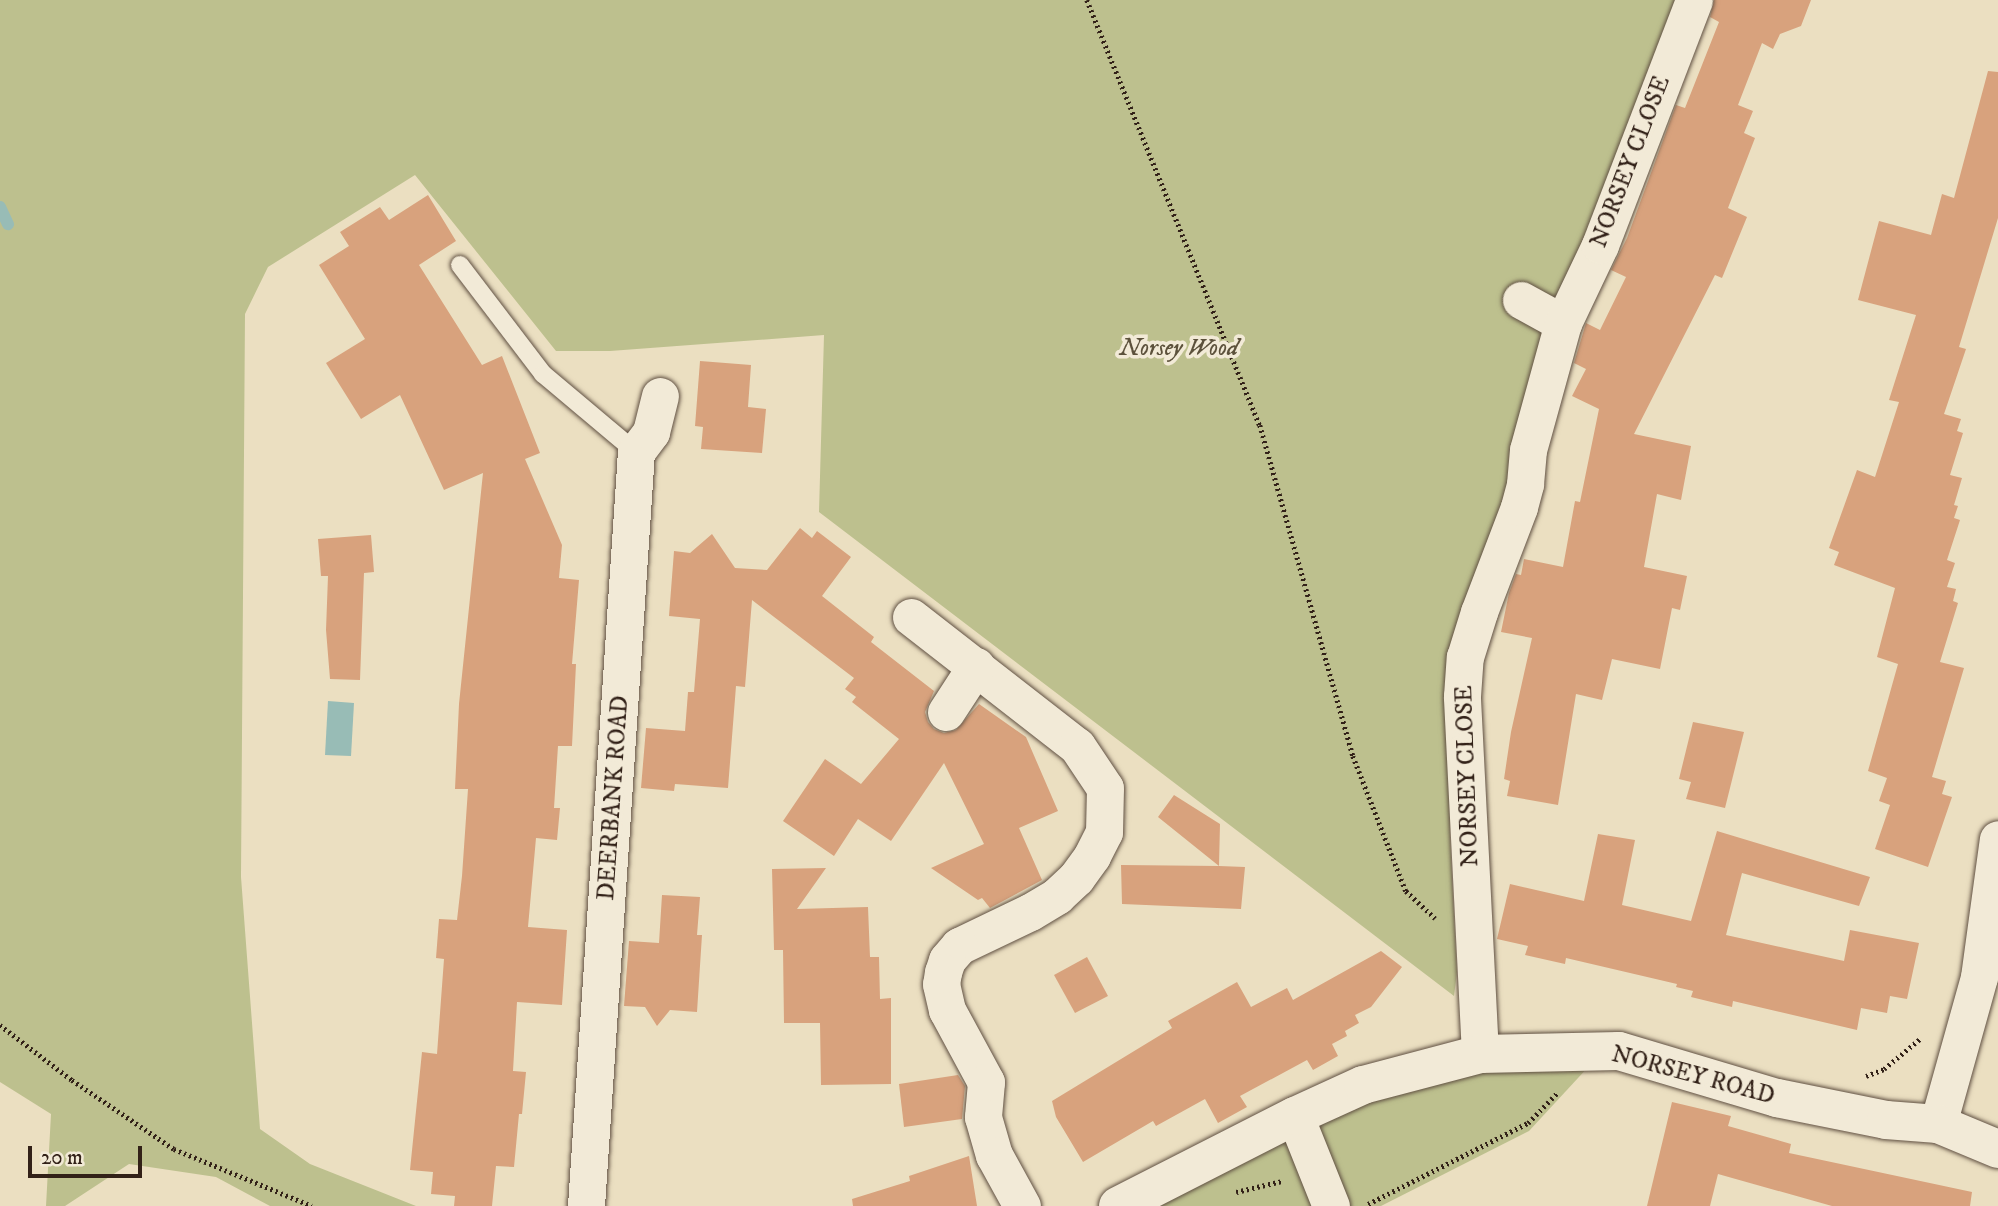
<!DOCTYPE html>
<style>
body{margin:0}
#map{position:relative;width:1998px;height:1206px;overflow:hidden;background:#ebdfc1;font-family:"IM FELL DW Pica",serif}
div>[style]{position:absolute}
.green>*{inset:0;background:#bdc08e}
.water>*{inset:0;background:#98bcb6}
.stream>*{height:12px;margin:-6px;padding:0 6px;transform-origin:6px;border-radius:6px;background:#98bcb6}
.building>*{inset:0;background:#d8a27d}
.path>*{height:4.5px;margin-top:-2.25px;transform-origin:0;background:repeating-linear-gradient(90deg,#322118 0 2px,transparent 0 5.5px)}
.roads{filter:drop-shadow(0 0 2px #605042) drop-shadow(0 0 2px #605042)}
.lane>*{height:18px;margin:-9px;padding:0 9px;transform-origin:9px;border-radius:9px;background:#f2ead7}
.street>*{height:37px;margin:-18.5px;padding:0 18.5px;transform-origin:18.5px;border-radius:18.5px;background:#f2ead7}
.secondary>*{height:38px;margin:-19px;padding:0 19px;transform-origin:19px;border-radius:19px;background:#f2ead7}
span{translate:-50% -50%;white-space:nowrap;text-align:center;line-height:1.15;-webkit-text-stroke:7px #f2ead7;paint-order:stroke}
.street-label{font-size:24px;color:#322118}
.park-label{font-size:24px;color:#5c513b;font-style:italic}
.scale{position:absolute;left:28px;top:1146px;width:114px;height:32px;box-sizing:border-box;border:4px solid #322118;border-top:0;padding-left:9px;font-size:21px;line-height:24px;white-space:nowrap;color:#322118;-webkit-text-stroke:5px #f2ead7;paint-order:stroke}
</style>
<div id="map">
<div class="green">
<div style="clip-path:polygon(0 0,1679px 0,1515px 476px,1450px 708px,1450px 838px,1457px 972px,1454px 996px,819px 512px,824px 335px,610px 351px,556px 351px,415px 175px,268px 267px,245px 314px,241px 877px,260px 1129px,310px 1164px,416px 1206px,270px 1206px,216px 1177px,129px 1164px,65px 1206px,46px 1206px,51px 1114px,0 1082px)"></div>
<div style="clip-path:polygon(1603px 1051px,1529px 1131px,1381px 1206px,1118px 1206px,1363px 1085px)"></div>
</div>
<div class="water">
<div style="clip-path:polygon(328px 701px,354px 703px,351px 756px,325px 755px)"></div>
</div>
<div class="stream">
<div style="left:0;top:207px;width:19px;rotate:65deg"></div>
</div>
<div class="building">
<div style="clip-path:polygon(1714px 0,1811px 0,1801px 26px,1780px 34px,1773px 49px,1762px 43px,1738px 105px,1753px 111px,1744px 133px,1755px 138px,1728px 208px,1747px 217px,1722px 278px,1715px 275px,1634px 434px,1691px 446px,1681px 500px,1657px 494px,1644px 567px,1687px 576px,1680px 610px,1672px 608px,1660px 669px,1612px 659px,1602px 700px,1576px 694px,1558px 805px,1507px 796px,1510px 781px,1504px 779px,1511px 732px,1532px 638px,1501px 632px,1509px 593px,1516px 574px,1521px 575px,1524px 559px,1563px 567px,1575px 501px,1580px 502px,1599px 409px,1572px 396px,1586px 369px,1574px 363px,1586px 323px,1600px 330px,1626px 277px,1611px 270px,1627px 238px,1676px 105px,1685px 108px,1719px 22px,1710px 17px)"></div>
<div style="clip-path:polygon(1988px 71px,1998px 72px,1998px 218px,1959px 347px,1966px 349px,1944px 414px,1961px 419px,1957px 431px,1963px 433px,1950px 475px,1962px 478px,1954px 505px,1958px 506px,1954px 518px,1960px 520px,1947px 560px,1955px 563px,1947px 587px,1956px 589px,1953px 601px,1958px 603px,1940px 662px,1964px 668px,1932px 777px,1946px 781px,1942px 794px,1952px 797px,1928px 867px,1875px 849px,1890px 805px,1879px 801px,1887px 778px,1868px 771px,1898px 664px,1877px 657px,1895px 588px,1834px 565px,1839px 552px,1829px 548px,1857px 470px,1875px 477px,1899px 402px,1889px 400px,1916px 315px,1858px 300px,1879px 221px,1931px 235px,1942px 194px,1954px 198px)"></div>
<div style="clip-path:polygon(428px 195px,456px 241px,419px 265px,482px 365px,502px 356px,540px 453px,525px 459px,562px 545px,559px 578px,579px 580px,572px 664px,576px 664px,572px 746px,558px 746px,554px 808px,560px 808px,557px 840px,536px 838px,528px 927px,567px 930px,562px 1005px,517px 1002px,513px 1071px,526px 1072px,522px 1114px,519px 1114px,514px 1167px,496px 1166px,492px 1206px,454px 1206px,455px 1196px,431px 1194px,433px 1172px,410px 1170px,422px 1052px,437px 1054px,444px 959px,436px 958px,439px 919px,457px 920px,462px 876px,468px 789px,455px 789px,459px 704px,483px 473px,444px 490px,400px 395px,361px 419px,326px 363px,365px 339px,319px 265px,349px 246px,340px 232px,380px 207px,389px 220px)"></div>
<div style="clip-path:polygon(700px 361px,751px 365px,748px 407px,766px 409px,762px 453px,701px 449px,703px 427px,695px 426px)"></div>
<div style="clip-path:polygon(800px 528px,812px 538px,817px 531px,851px 557px,822px 596px,874px 637px,871px 642px,934px 691px,925px 712px,928px 722px,934px 729px,944px 733px,956px 730px,979px 704px,1026px 737px,1058px 811px,1019px 828px,1042px 880px,990px 908px,982px 898px,978px 900px,931px 868px,984px 844px,944px 763px,891px 841px,858px 819px,834px 856px,783px 821px,825px 759px,861px 784px,899px 739px,852px 702px,856px 697px,845px 689px,854px 678px,752px 600px,745px 687px,736px 686px,728px 788px,675px 784px,674px 791px,641px 788px,646px 728px,685px 731px,688px 692px,694px 692px,700px 619px,669px 616px,674px 551px,690px 553px,712px 534px,735px 568px,767px 570px)"></div>
<div style="clip-path:polygon(371px 535px,374px 572px,364px 573px,360px 680px,330px 679px,326px 630px,328px 576px,321px 576px,318px 539px)"></div>
<div style="clip-path:polygon(1693px 722px,1744px 732px,1725px 808px,1686px 799px,1691px 782px,1679px 779px)"></div>
<div style="clip-path:polygon(1174px 795px,1220px 824px,1219px 866px,1245px 867px,1241px 909px,1122px 904px,1121px 865px,1219px 866px,1158px 817px)"></div>
<div style="clip-path:polygon(1717px 831px,1870px 877px,1859px 906px,1742px 873px,1726px 935px,1844px 961px,1850px 930px,1919px 943px,1907px 999px,1890px 996px,1887px 1013px,1861px 1008px,1857px 1030px,1733px 1001px,1732px 1007px,1691px 997px,1693px 991px,1676px 987px,1677px 984px,1566px 958px,1565px 964px,1525px 955px,1528px 946px,1497px 939px,1510px 884px,1584px 901px,1598px 834px,1635px 840px,1622px 905px,1691px 921px)"></div>
<div style="clip-path:polygon(826px 868px,797px 909px,868px 907px,870px 957px,879px 957px,880px 999px,891px 998px,891px 1084px,821px 1085px,820px 1023px,784px 1023px,783px 950px,774px 950px,772px 869px)"></div>
<div style="clip-path:polygon(662px 895px,700px 897px,697px 935px,702px 935px,697px 1012px,670px 1010px,657px 1026px,645px 1007px,624px 1006px,629px 941px,659px 943px)"></div>
<div style="clip-path:polygon(1381px 951px,1402px 967px,1371px 1007px,1355px 1015px,1359px 1023px,1345px 1031px,1347px 1036px,1332px 1044px,1338px 1056px,1313px 1070px,1307px 1060px,1240px 1096px,1247px 1107px,1218px 1123px,1205px 1099px,1156px 1126px,1153px 1121px,1083px 1162px,1056px 1117px,1052px 1101px,1172px 1028px,1168px 1021px,1237px 982px,1251px 1007px,1287px 988px,1293px 1000px)"></div>
<div style="clip-path:polygon(1087px 957px,1108px 996px,1075px 1013px,1054px 975px)"></div>
<div style="clip-path:polygon(958px 1075px,965px 1086px,962px 1119px,904px 1127px,899px 1084px)"></div>
<div style="clip-path:polygon(1672px 1102px,1731px 1116px,1728px 1126px,1791px 1144px,1789px 1153px,1972px 1192px,1970px 1206px,1832px 1206px,1718px 1174px,1710px 1206px,1647px 1206px)"></div>
<div style="clip-path:polygon(969px 1156px,977px 1206px,853px 1206px,852px 1199px,910px 1181px,909px 1176px)"></div>
</div>
<div class="path">
<div style="left:1087px;top:0;width:459px;rotate:67.9deg"></div>
<div style="left:1260px;top:425px;width:344px;rotate:74.3deg"></div>
<div style="left:1353px;top:756px;width:145px;rotate:68.6deg"></div>
<div style="left:1406px;top:891px;width:40px;rotate:43deg"></div>
<div style="left:0;top:1025px;width:91px;rotate:37.4deg"></div>
<div style="left:72px;top:1080px;width:123px;rotate:34.1deg"></div>
<div style="left:174px;top:1149px;width:149px;rotate:22.4deg"></div>
<div style="left:1866px;top:1076px;width:19px;rotate:-21deg"></div>
<div style="left:1884px;top:1069px;width:48px;rotate:-40deg"></div>
<div style="left:1236px;top:1192px;width:47px;rotate:-13.4deg"></div>
<div style="left:1368px;top:1204px;width:179px;rotate:-26.9deg"></div>
<div style="left:1528px;top:1123px;width:43px;rotate:-45.9deg"></div>
</div>
<div class="roads">
<div class="lane">
<div style="left:460px;top:265px;width:137px;rotate:52.7deg"></div>
<div style="left:543px;top:374px;width:121px;rotate:40deg"></div>
</div>
<div class="street">
<div style="left:1521px;top:300px;width:48px;rotate:28.7deg"></div>
<div style="left:911px;top:617px;width:210px;rotate:37.9deg"></div>
<div style="left:1077px;top:746px;width:50px;rotate:56.3deg"></div>
<div style="left:1105px;top:788px;width:44px;rotate:91.3deg"></div>
<div style="left:1104px;top:832px;width:27px;rotate:117deg"></div>
<div style="left:1092px;top:856px;width:27px;rotate:126deg"></div>
<div style="left:1076px;top:878px;width:26px;rotate:137deg"></div>
<div style="left:1057px;top:896px;width:31px;rotate:149deg"></div>
<div style="left:1030px;top:912px;width:79px;rotate:154.4deg"></div>
<div style="left:959px;top:946px;width:18px;rotate:131deg"></div>
<div style="left:947px;top:960px;width:13px;rotate:108deg"></div>
<div style="left:943px;top:972px;width:12px;rotate:99deg"></div>
<div style="left:941px;top:984px;width:27px;rotate:77deg"></div>
<div style="left:947px;top:1010px;width:82px;rotate:61.6deg"></div>
<div style="left:986px;top:1082px;width:35px;rotate:95deg"></div>
<div style="left:983px;top:1117px;width:40px;rotate:74deg"></div>
<div style="left:994px;top:1155px;width:58px;rotate:61.2deg"></div>
<div style="left:946px;top:712px;width:55px;rotate:-56.9deg"></div>
<div style="left:1480px;top:1054px;width:358px;rotate:-92.9deg"></div>
<div style="left:1462px;top:696px;width:39px;rotate:-86deg"></div>
<div style="left:1465px;top:657px;width:47px;rotate:-72.7deg"></div>
<div style="left:1479px;top:612px;width:112px;rotate:-69.1deg"></div>
<div style="left:1519px;top:507px;width:24px;rotate:-75deg"></div>
<div style="left:1525px;top:484px;width:34px;rotate:-85deg"></div>
<div style="left:1528px;top:450px;width:132px;rotate:-74.6deg"></div>
<div style="left:1563px;top:323px;width:86px;rotate:-64.6deg"></div>
<div style="left:1600px;top:245px;width:262px;rotate:-69deg"></div>
<div style="left:1295px;top:1116px;width:97px;rotate:68.2deg"></div>
<div style="left:1938px;top:1124px;width:153px;rotate:-74.4deg"></div>
<div style="left:1979px;top:977px;width:139px;rotate:-82.2deg"></div>
<div style="left:586px;top:1206px;width:756px;rotate:-86.21deg"></div>
<div style="left:636px;top:452px;width:25px;rotate:-53deg"></div>
<div style="left:651px;top:432px;width:37px;rotate:-76deg"></div>
</div>
<div class="secondary">
<div style="left:1118px;top:1206px;width:199px;rotate:-27deg"></div>
<div style="left:1295px;top:1116px;width:75px;rotate:-24.5deg"></div>
<div style="left:1363px;top:1085px;width:121px;rotate:-14.8deg"></div>
<div style="left:1480px;top:1054px;width:139px;rotate:-1.2deg"></div>
<div style="left:1619px;top:1051px;width:165px;rotate:16.6deg"></div>
<div style="left:1777px;top:1098px;width:111px;rotate:11.4deg"></div>
<div style="left:1886px;top:1120px;width:52px;rotate:4.4deg"></div>
<div style="left:1938px;top:1124px;width:65px;rotate:22.6deg"></div>
</div>
</div>
<div class="street-label">
<span style="left:1631px;top:162px;rotate:-69deg">NORSEY CLOSE</span>
<span style="left:1468px;top:776px;rotate:-92deg">NORSEY CLOSE</span>
<span style="left:614px;top:798px;rotate:-86deg">DEERBANK ROAD</span>
<span style="left:1693px;top:1076px;rotate:15deg">NORSEY ROAD</span>
</div>
<div class="park-label">
<span style="left:1179px;top:349px">Norsey Wood</span>
</div>
<div class="scale">20 m</div>
</div>
